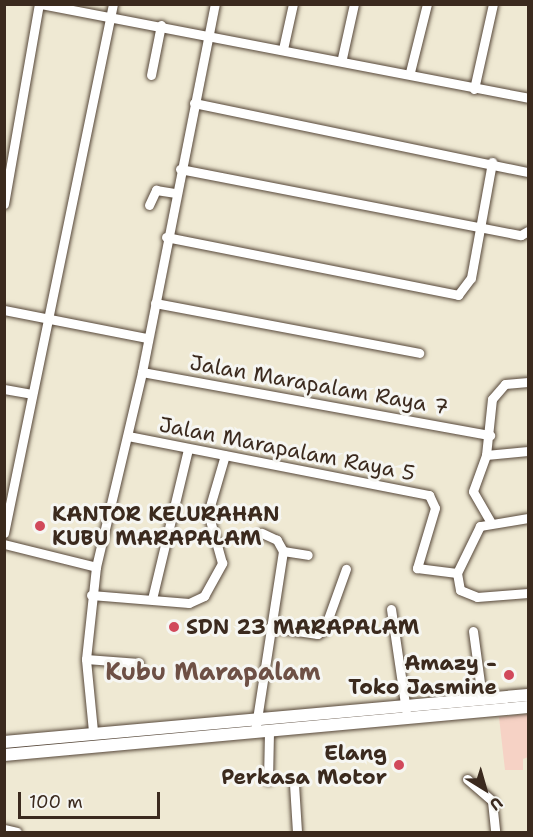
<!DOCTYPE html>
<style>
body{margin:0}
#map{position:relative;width:533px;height:837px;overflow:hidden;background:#efe9d3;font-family:"Shantell Sans",sans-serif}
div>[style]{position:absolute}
.built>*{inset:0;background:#f6d2c5}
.roads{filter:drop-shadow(0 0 2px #564739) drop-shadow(0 0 2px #564739)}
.minor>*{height:9px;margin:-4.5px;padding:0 4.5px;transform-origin:4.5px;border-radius:4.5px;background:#fff}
.major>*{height:12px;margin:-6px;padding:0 6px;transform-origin:6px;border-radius:6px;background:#fff}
.dots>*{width:16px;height:16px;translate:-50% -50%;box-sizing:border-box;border:3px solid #f6f6f2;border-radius:50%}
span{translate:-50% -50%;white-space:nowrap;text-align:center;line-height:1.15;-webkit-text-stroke:6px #f6f6f2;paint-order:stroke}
.street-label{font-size:21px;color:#3b2a1e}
.poi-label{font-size:21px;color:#3b2a1e;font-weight:700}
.left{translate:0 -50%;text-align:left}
.right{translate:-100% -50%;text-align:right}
.quarter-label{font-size:24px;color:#6e5045;font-weight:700}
.frame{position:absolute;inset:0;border:6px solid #3b2a1e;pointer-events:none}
.north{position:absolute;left:455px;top:759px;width:60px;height:60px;-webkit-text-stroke:4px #f6f6f2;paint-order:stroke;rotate:143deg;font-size:16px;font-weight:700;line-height:24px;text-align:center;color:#3b2a1e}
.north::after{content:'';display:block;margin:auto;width:21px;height:27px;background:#3b2a1e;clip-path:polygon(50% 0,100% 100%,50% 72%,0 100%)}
.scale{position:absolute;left:18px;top:792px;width:142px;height:27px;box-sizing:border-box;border:3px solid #3b2a1e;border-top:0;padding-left:8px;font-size:18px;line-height:21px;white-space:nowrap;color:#3b2a1e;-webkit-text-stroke:4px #f6f6f2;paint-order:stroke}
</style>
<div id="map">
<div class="built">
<div style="clip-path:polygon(528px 714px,528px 757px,523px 759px,523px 770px,505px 770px,499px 717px)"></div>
</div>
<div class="roads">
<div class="minor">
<div style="left:41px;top:4px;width:496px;rotate:10.9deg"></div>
<div style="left:283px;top:49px;width:46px;rotate:-77.5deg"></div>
<div style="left:342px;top:58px;width:55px;rotate:-77.5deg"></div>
<div style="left:410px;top:72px;width:70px;rotate:-76deg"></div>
<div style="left:151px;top:75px;width:51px;rotate:-78.7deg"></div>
<div style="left:474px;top:89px;width:87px;rotate:-77.4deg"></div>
<div style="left:194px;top:103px;width:341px;rotate:11.7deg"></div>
<div style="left:180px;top:169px;width:347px;rotate:11deg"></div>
<div style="left:521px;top:235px;width:8px;rotate:-30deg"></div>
<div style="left:4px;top:204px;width:203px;rotate:-80.1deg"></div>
<div style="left:149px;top:205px;width:17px;rotate:-65deg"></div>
<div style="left:156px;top:190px;width:20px;rotate:9deg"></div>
<div style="left:166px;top:237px;width:298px;rotate:11.2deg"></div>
<div style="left:458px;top:295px;width:21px;rotate:-53deg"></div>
<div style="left:471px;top:278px;width:118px;rotate:-79.7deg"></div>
<div style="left:155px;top:303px;width:269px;rotate:10.7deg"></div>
<div style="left:4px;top:310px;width:146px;rotate:11.1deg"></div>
<div style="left:142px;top:372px;width:354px;rotate:10.3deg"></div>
<div style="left:4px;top:389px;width:28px;rotate:10deg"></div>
<div style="left:128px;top:436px;width:307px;rotate:11.1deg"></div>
<div style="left:429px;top:495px;width:14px;rotate:65deg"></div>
<div style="left:435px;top:508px;width:63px;rotate:106.7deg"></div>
<div style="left:417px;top:568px;width:40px;rotate:7.1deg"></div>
<div style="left:486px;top:455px;width:42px;rotate:-5.4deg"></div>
<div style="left:528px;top:518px;width:49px;rotate:170.5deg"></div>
<div style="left:480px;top:526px;width:52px;rotate:116.1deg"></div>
<div style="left:457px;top:573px;width:17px;rotate:80deg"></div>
<div style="left:460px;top:590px;width:18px;rotate:22deg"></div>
<div style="left:477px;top:597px;width:51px;rotate:-4.5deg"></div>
<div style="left:490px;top:521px;width:34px;rotate:-120deg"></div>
<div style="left:473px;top:491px;width:38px;rotate:-70deg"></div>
<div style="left:486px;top:455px;width:56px;rotate:-83.9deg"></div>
<div style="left:492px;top:399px;width:20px;rotate:-49deg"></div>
<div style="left:505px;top:384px;width:23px;rotate:-5deg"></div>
<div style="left:4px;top:533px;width:540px;rotate:-78.36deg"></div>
<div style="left:4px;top:544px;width:95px;rotate:14deg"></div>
<div style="left:283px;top:551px;width:25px;rotate:9deg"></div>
<div style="left:91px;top:595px;width:98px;rotate:4.7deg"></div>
<div style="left:189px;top:603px;width:17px;rotate:-25deg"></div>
<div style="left:204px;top:596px;width:38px;rotate:-61deg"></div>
<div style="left:222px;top:563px;width:52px;rotate:-105.6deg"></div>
<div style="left:208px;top:513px;width:60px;rotate:-73.7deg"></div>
<div style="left:152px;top:599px;width:154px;rotate:-76.5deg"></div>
<div style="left:391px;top:609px;width:102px;rotate:81.6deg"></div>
<div style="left:270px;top:627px;width:48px;rotate:8.5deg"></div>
<div style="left:317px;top:634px;width:8px;rotate:-30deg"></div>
<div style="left:324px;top:630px;width:65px;rotate:-70.2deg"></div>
<div style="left:473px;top:631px;width:68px;rotate:82.3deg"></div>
<div style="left:86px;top:659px;width:53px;rotate:4.3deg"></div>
<div style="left:93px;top:731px;width:72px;rotate:-95.6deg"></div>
<div style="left:86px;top:659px;width:93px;rotate:-83.8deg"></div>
<div style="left:96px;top:567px;width:200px;rotate:-76.7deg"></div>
<div style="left:142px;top:372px;width:375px;rotate:-78.8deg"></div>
<div style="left:255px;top:732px;width:183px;rotate:-81.2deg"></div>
<div style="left:283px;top:551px;width:13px;rotate:-119deg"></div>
<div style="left:277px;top:540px;width:17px;rotate:-155deg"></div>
<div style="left:467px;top:779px;width:33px;rotate:41deg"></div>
<div style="left:492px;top:801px;width:31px;rotate:84deg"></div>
<div style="left:268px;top:780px;width:49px;rotate:-88.8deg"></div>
<div style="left:294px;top:784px;width:48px;rotate:86.4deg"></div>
<div style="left:4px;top:829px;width:13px;rotate:13deg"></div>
</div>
<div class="major">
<div style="left:4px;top:742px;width:526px;rotate:-5.13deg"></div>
<div style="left:4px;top:755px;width:526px;rotate:-5.23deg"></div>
</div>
</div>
<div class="dots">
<div style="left:40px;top:526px;background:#d1495b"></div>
<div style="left:174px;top:627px;background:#d1495b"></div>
<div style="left:509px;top:675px;background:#d1495b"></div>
<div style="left:399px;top:765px;background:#d1495b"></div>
</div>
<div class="street-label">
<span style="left:319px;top:385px;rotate:10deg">Jalan Marapalam Raya 7</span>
<span style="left:287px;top:449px;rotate:11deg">Jalan Marapalam Raya 5</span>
</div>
<div class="poi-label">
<span class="left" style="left:52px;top:526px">KANTOR KELURAHAN<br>KUBU MARAPALAM</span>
<span class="left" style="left:186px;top:627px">SDN 23 MARAPALAM</span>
<span class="right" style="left:497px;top:675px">Amazy -<br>Toko Jasmine</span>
<span class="right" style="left:387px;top:765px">Elang<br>Perkasa Motor</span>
</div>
<div class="quarter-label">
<span style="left:213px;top:673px">Kubu Marapalam</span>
</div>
<div class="frame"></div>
<div class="north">U</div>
<div class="scale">100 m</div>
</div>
